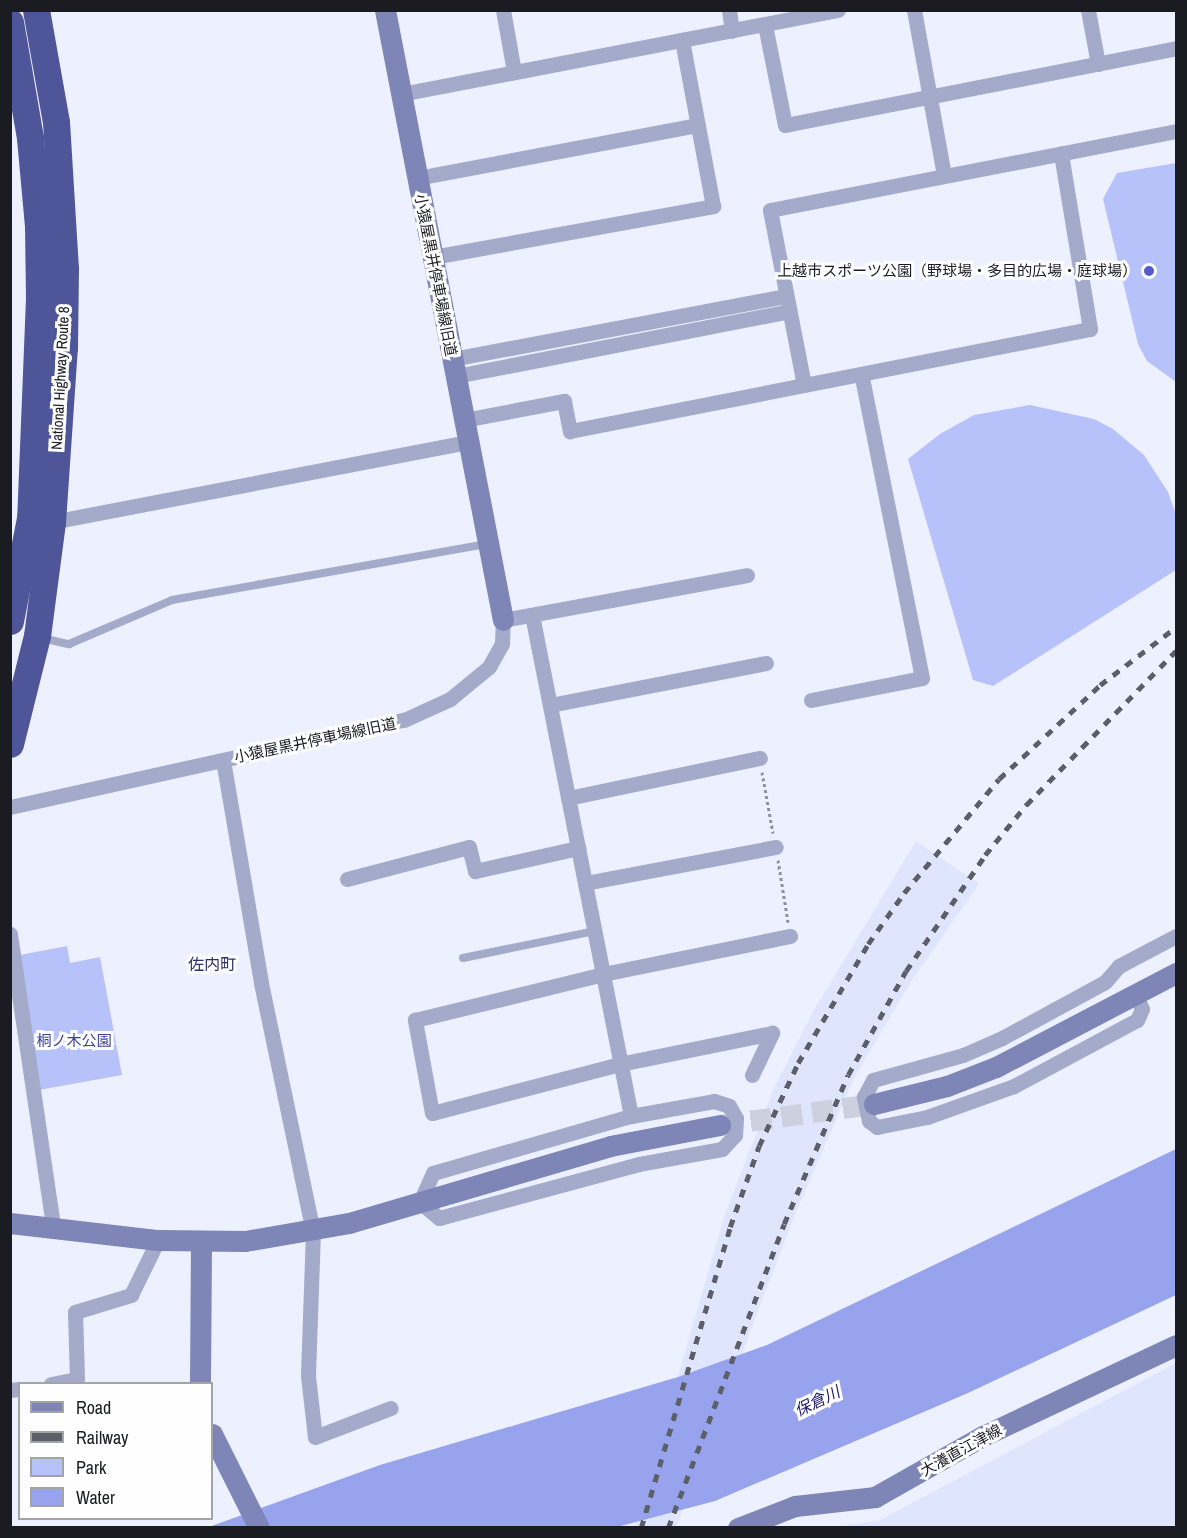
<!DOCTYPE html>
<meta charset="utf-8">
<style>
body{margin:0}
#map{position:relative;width:1187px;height:1538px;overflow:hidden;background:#edf0ff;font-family:"Archivo Narrow","Noto Sans JP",sans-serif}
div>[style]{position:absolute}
.built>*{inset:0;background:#e0e5fe}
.green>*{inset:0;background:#b7c2fb}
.water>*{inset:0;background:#97a3ec}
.secondary-tunnel>*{height:21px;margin-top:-10.5px;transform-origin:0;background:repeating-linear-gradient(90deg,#cdd0de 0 21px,transparent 0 31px)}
.path>*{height:3px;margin-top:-1.5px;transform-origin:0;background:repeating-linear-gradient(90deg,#8d8f9a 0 3px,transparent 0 6px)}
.lane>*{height:8px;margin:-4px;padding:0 4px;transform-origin:4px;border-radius:4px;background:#a3aaca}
.street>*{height:15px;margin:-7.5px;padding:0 7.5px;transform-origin:7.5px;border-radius:7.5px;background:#a3aaca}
.secondary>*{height:21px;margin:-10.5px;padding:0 10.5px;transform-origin:10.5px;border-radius:10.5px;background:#7d86b6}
.highway>*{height:27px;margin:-13.5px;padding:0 13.5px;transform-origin:13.5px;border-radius:13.5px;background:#4e5699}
.rail>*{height:4.5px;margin-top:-2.25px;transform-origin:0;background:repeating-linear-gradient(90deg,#5d5f68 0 8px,transparent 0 16px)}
.dots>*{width:16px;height:16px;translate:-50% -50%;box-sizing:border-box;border:3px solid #fefefe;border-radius:50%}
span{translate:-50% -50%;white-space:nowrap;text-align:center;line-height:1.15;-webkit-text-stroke:6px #fefefe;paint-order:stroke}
.poi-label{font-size:15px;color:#1a1c22}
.right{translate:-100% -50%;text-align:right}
.street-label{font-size:15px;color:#1a1c22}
.park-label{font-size:15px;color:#3d4398}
.neighbourhood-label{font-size:16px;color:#2c316b}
.water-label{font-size:16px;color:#1e1a6d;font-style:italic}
.frame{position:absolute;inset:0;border:12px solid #1a1c22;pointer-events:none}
.legend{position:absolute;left:18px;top:1382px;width:195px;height:138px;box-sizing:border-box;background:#fefefe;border:2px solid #a3a4a6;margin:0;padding:8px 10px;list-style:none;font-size:18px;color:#1a1c22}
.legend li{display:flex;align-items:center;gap:12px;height:30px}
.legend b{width:30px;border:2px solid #a3a4a6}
</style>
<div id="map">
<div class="built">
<div style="clip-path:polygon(916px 841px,979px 884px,912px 980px,854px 1078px,793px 1219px,676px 1527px,634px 1528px,725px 1214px,774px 1088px,814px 1010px)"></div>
<div style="clip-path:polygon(1176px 1363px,1176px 1527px,837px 1527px,880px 1520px)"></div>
</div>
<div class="green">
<div style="clip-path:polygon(1176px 163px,1176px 382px,1147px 361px,1138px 344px,1103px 199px,1117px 173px)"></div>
<div style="clip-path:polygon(1030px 405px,1094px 419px,1113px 429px,1144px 455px,1168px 492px,1176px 514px,1176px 570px,993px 686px,973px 680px,908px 459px,940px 434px,974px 415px)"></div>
<div style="clip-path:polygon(67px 946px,70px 963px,100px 957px,122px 1075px,39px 1090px,20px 955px)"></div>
</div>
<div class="water">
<div style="clip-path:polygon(1176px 1149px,1176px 1295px,968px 1393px,715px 1501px,617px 1527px,206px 1528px,380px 1465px,678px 1377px,767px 1345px)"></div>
</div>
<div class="secondary-tunnel">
<div style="left:720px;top:1125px;width:155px;rotate:-7.8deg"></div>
</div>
<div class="path">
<div style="left:762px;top:772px;width:62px;rotate:79.8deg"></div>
<div style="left:778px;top:860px;width:63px;rotate:80.8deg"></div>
</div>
<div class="lane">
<div style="left:42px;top:638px;width:28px;rotate:13deg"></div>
<div style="left:69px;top:644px;width:112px;rotate:-23.1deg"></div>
<div style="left:172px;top:600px;width:320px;rotate:-10.1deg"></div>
<div style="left:463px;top:958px;width:134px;rotate:-11.6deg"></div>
</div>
<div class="street">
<div style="left:503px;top:10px;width:63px;rotate:79.9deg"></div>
<div style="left:729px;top:10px;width:21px;rotate:82deg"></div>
<div style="left:914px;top:10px;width:168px;rotate:79.7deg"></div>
<div style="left:1088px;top:10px;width:55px;rotate:79.5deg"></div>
<div style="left:765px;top:25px;width:102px;rotate:78.7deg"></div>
<div style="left:785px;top:125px;width:399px;rotate:-11.1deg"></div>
<div style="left:401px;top:94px;width:445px;rotate:-10.9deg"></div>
<div style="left:417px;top:178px;width:286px;rotate:-10.7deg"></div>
<div style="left:433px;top:257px;width:285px;rotate:-10.3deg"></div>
<div style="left:713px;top:206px;width:169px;rotate:-100.6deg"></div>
<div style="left:452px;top:359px;width:340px;rotate:-10.7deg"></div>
<div style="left:456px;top:376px;width:339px;rotate:-11deg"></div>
<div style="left:804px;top:385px;width:178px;rotate:-101deg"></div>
<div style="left:770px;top:210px;width:414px;rotate:-11deg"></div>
<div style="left:464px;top:420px;width:102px;rotate:-10.8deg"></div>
<div style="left:564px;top:401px;width:31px;rotate:79deg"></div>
<div style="left:570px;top:431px;width:530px;rotate:-11.1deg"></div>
<div style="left:1090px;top:329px;width:178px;rotate:-99.4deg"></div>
<div style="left:52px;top:522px;width:424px;rotate:-10.9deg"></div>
<div style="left:532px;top:615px;width:511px;rotate:78.82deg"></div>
<div style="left:811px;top:700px;width:113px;rotate:-11.2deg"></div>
<div style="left:922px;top:678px;width:310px;rotate:-101.3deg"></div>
<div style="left:550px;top:705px;width:220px;rotate:-11deg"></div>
<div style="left:223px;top:760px;width:226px;rotate:80.3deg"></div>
<div style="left:261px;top:983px;width:253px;rotate:78.2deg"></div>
<div style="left:313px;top:1231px;width:145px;rotate:92deg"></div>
<div style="left:308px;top:1376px;width:61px;rotate:83.5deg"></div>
<div style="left:315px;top:1437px;width:81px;rotate:-20.9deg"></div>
<div style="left:568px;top:798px;width:196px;rotate:-11.8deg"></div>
<div style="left:10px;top:807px;width:403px;rotate:-12.5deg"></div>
<div style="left:404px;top:720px;width:51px;rotate:-24.5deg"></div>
<div style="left:450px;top:699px;width:50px;rotate:-39.4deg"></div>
<div style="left:489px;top:667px;width:26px;rotate:-61deg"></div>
<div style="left:502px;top:644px;width:24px;rotate:-88deg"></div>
<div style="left:503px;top:620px;width:248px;rotate:-10.4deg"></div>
<div style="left:347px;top:879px;width:126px;rotate:-14.7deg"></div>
<div style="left:469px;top:847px;width:25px;rotate:76deg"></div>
<div style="left:475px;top:871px;width:106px;rotate:-12.6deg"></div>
<div style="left:585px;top:883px;width:194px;rotate:-10.7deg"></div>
<div style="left:10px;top:934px;width:294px;rotate:81.6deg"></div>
<div style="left:1136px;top:995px;width:15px;rotate:67deg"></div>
<div style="left:1142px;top:1009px;width:12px;rotate:114deg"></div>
<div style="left:1137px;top:1020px;width:140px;rotate:151.8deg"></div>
<div style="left:1014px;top:1086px;width:92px;rotate:160.4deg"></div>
<div style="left:927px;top:1117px;width:51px;rotate:168.7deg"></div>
<div style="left:877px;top:1127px;width:10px;rotate:-143deg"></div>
<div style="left:869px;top:1121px;width:25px;rotate:-102deg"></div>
<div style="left:864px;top:1097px;width:19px;rotate:-62deg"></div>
<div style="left:873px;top:1080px;width:93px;rotate:-15.5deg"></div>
<div style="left:963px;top:1055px;width:43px;rotate:-23.6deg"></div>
<div style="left:1002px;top:1038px;width:117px;rotate:-28.5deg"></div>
<div style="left:1105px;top:982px;width:21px;rotate:-49deg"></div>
<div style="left:1119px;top:966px;width:64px;rotate:-27.8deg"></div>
<div style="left:752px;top:1075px;width:47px;rotate:-64.5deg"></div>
<div style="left:772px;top:1033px;width:155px;rotate:168.5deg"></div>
<div style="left:620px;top:1064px;width:194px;rotate:165.4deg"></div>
<div style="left:432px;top:1113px;width:95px;rotate:-100.4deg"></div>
<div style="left:415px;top:1020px;width:194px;rotate:-13.7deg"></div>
<div style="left:603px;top:974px;width:191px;rotate:-11.5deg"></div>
<div style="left:714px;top:1101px;width:16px;rotate:18deg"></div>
<div style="left:729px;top:1106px;width:14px;rotate:60deg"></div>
<div style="left:736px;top:1118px;width:17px;rotate:93deg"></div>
<div style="left:735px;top:1135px;width:19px;rotate:133deg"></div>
<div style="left:722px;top:1149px;width:84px;rotate:169.8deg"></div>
<div style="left:639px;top:1164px;width:207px;rotate:164.9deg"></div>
<div style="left:439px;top:1218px;width:25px;rotate:-140deg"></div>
<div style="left:420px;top:1202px;width:32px;rotate:-66deg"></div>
<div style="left:433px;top:1173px;width:206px;rotate:-16.1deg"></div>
<div style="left:631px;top:1116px;width:84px;rotate:-10.2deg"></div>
<div style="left:51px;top:1384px;width:26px;rotate:-11deg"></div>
<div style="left:77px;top:1379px;width:67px;rotate:-91.7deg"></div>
<div style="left:75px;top:1312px;width:59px;rotate:-16.9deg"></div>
<div style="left:131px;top:1295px;width:61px;rotate:-63.9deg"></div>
<div style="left:10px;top:1390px;width:10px;rotate:-6deg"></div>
</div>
<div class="secondary">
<div style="left:385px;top:10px;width:621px;rotate:79.05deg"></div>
<div style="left:874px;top:1104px;width:75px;rotate:-13.9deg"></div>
<div style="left:947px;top:1086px;width:53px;rotate:-21.2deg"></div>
<div style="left:996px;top:1067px;width:203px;rotate:-27.6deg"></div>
<div style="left:10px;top:1223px;width:149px;rotate:6.6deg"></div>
<div style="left:158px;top:1240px;width:87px;rotate:0.7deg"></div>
<div style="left:245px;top:1241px;width:106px;rotate:-9.8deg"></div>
<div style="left:349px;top:1223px;width:272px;rotate:-16.4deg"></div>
<div style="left:610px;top:1146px;width:112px;rotate:-10.8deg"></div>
<div style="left:200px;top:1384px;width:142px;rotate:-89.6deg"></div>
<div style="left:212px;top:1434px;width:105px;rotate:63.4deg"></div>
<div style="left:738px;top:1528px;width:61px;rotate:-21.1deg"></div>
<div style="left:795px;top:1506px;width:81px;rotate:-6.4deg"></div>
<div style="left:875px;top:1497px;width:124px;rotate:-29.5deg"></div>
<div style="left:983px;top:1436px;width:213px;rotate:-25.2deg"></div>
</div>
<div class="highway">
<div style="left:10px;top:22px;width:118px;rotate:80.2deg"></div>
<div style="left:30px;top:138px;width:88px;rotate:84.8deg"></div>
<div style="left:38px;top:226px;width:72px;rotate:89.2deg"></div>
<div style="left:39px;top:298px;width:220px;rotate:92.3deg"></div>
<div style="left:30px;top:518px;width:105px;rotate:101deg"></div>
<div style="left:10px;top:744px;width:111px;rotate:-76deg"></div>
<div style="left:37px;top:636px;width:115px;rotate:-82.5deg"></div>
<div style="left:52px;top:522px;width:174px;rotate:-86.1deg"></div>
<div style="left:64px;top:348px;width:79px;rotate:-89.3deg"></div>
<div style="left:65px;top:269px;width:147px;rotate:-93.5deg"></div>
<div style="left:56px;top:122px;width:114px;rotate:-100.1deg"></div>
</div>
<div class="rail">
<div style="left:641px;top:1528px;width:314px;rotate:-73.5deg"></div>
<div style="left:730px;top:1227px;width:86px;rotate:-70.3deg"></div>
<div style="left:759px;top:1146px;width:92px;rotate:-64.8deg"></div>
<div style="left:798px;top:1063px;width:138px;rotate:-59.5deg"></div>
<div style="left:868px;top:944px;width:62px;rotate:-54.8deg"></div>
<div style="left:904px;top:893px;width:148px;rotate:-50.2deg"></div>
<div style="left:999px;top:779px;width:138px;rotate:-42.9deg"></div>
<div style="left:1100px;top:685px;width:96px;rotate:-37.3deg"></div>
<div style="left:668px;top:1528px;width:325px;rotate:-69.1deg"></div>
<div style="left:784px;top:1224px;width:162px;rotate:-66.8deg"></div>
<div style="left:848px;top:1075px;width:119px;rotate:-60.9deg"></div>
<div style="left:906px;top:971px;width:140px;rotate:-55.7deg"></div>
<div style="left:985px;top:855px;width:65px;rotate:-50.6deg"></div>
<div style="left:1026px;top:805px;width:215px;rotate:-45.8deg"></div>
</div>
<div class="dots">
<div style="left:1149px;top:271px;background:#535ad0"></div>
</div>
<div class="poi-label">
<span class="right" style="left:1137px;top:271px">上越市スポーツ公園（野球場・多目的広場・庭球場）</span>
</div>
<div class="street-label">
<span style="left:436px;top:275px;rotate:79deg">小猿屋黒井停車場線旧道</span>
<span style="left:60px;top:378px;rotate:-87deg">National Highway Route 8</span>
<span style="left:315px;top:740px;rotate:-12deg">小猿屋黒井停車場線旧道</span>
<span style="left:961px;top:1450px;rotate:-29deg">大瀁直江津線</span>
</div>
<div class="park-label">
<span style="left:74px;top:1041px">桐ノ木公園</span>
</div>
<div class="neighbourhood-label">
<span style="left:212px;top:964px">佐内町</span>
</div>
<div class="water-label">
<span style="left:817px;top:1401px;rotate:-26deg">保倉川</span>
</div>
<div class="frame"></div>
<ul class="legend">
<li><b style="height:8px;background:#7d86b6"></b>Road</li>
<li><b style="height:8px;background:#5d5f68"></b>Railway</li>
<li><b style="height:16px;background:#b7c2fb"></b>Park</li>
<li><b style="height:16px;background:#97a3ec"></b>Water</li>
</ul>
</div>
